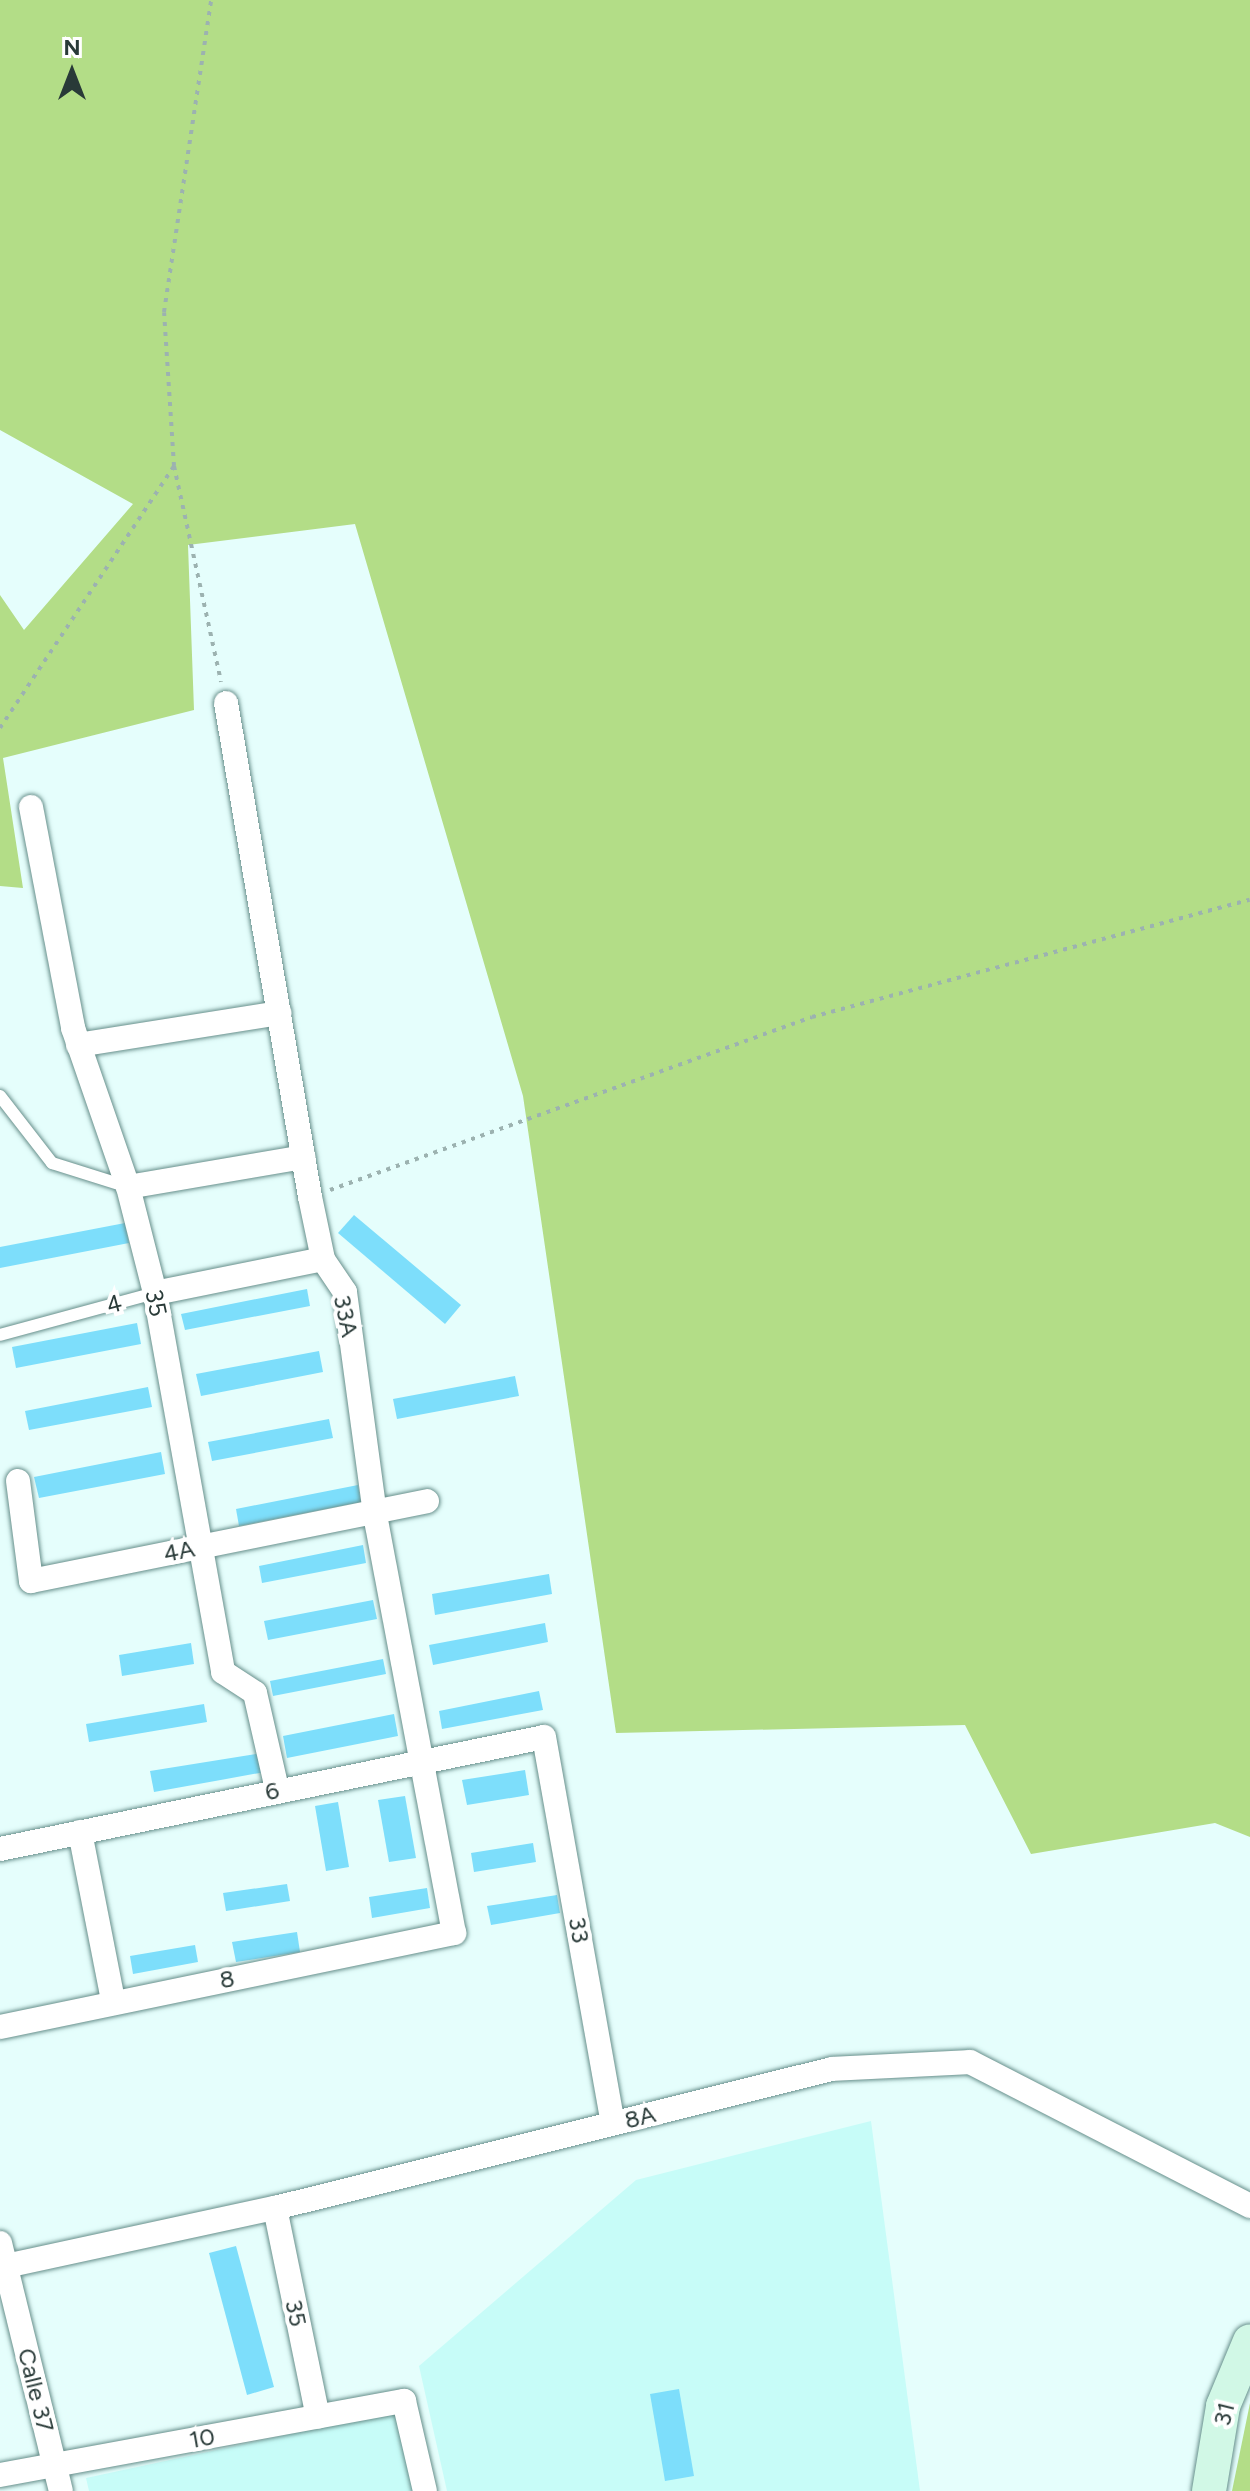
<!DOCTYPE html>
<style>
body{margin:0}
#map{position:relative;width:1250px;height:2491px;overflow:hidden;background:#e5fefc;font-family:Figtree,sans-serif}
div>[style]{position:absolute}
.built>*{inset:0;background:#c7fcf8}
.green>*{inset:0;background:#b3dd87}
.building>*{inset:0;background:#7ddefb}
.path>*{height:4px;margin-top:-2px;transform-origin:0;background:repeating-linear-gradient(90deg,#9cb2b0 0 4px,transparent 0 10px)}
.roads{filter:drop-shadow(0 0 2px #678f8b) drop-shadow(0 0 2px #678f8b)}
.lane>*{height:12px;margin:-6px;padding:0 6px;transform-origin:6px;border-radius:6px;background:#fff}
.street>*{height:24px;margin:-12px;padding:0 12px;transform-origin:12px;border-radius:12px;background:#fff}
.secondary>*{height:34px;margin:-17px;padding:0 17px;transform-origin:17px;border-radius:17px;background:#d1f8e6}
span{translate:-50% -50%;white-space:nowrap;text-align:center;line-height:1.15;-webkit-text-stroke:8px #fff;paint-order:stroke}
.street-label{font-size:24px;color:#293a38}
.north{position:absolute;left:32px;top:32px;width:80px;height:80px;-webkit-text-stroke:6px #fff;paint-order:stroke;rotate:0deg;font-size:22px;font-weight:700;line-height:32px;text-align:center;color:#293a38}
.north::after{content:'';display:block;margin:auto;width:28px;height:36px;background:#293a38;clip-path:polygon(50% 0,100% 100%,50% 72%,0 100%)}
</style>
<div id="map">
<div class="built">
<div style="clip-path:polygon(871px 2121px,920px 2491px,447px 2491px,419px 2366px,636px 2180px)"></div>
<div style="clip-path:polygon(403px 2410px,420px 2491px,89px 2491px,86px 2478px)"></div>
</div>
<div class="green">
<div style="clip-path:polygon(0 0,1250px 0,1250px 1837px,1215px 1823px,1031px 1854px,965px 1725px,616px 1733px,523px 1096px,355px 524px,188px 545px,194px 710px,3px 758px,23px 888px,0 886px,0 595px,24px 630px,133px 504px,0 430px)"></div>
<div style="clip-path:polygon(1250px 2403px,1250px 2491px,1232px 2491px)"></div>
</div>
<div class="building">
<div style="clip-path:polygon(354px 1215px,461px 1305px,445px 1324px,338px 1233px)"></div>
<div style="clip-path:polygon(125px 1223px,129px 1243px,0 1268px,0 1247px)"></div>
<div style="clip-path:polygon(307px 1289px,310px 1306px,185px 1330px,181px 1314px)"></div>
<div style="clip-path:polygon(137px 1323px,141px 1344px,16px 1368px,12px 1347px)"></div>
<div style="clip-path:polygon(319px 1351px,323px 1372px,201px 1396px,196px 1374px)"></div>
<div style="clip-path:polygon(515px 1376px,519px 1396px,397px 1419px,393px 1399px)"></div>
<div style="clip-path:polygon(148px 1387px,152px 1407px,29px 1430px,25px 1411px)"></div>
<div style="clip-path:polygon(329px 1419px,333px 1438px,212px 1461px,208px 1442px)"></div>
<div style="clip-path:polygon(161px 1452px,165px 1474px,39px 1498px,34px 1477px)"></div>
<div style="clip-path:polygon(358px 1485px,361px 1502px,239px 1526px,236px 1509px)"></div>
<div style="clip-path:polygon(363px 1545px,366px 1563px,262px 1583px,259px 1566px)"></div>
<div style="clip-path:polygon(549px 1574px,552px 1594px,435px 1615px,432px 1594px)"></div>
<div style="clip-path:polygon(373px 1600px,377px 1619px,268px 1640px,264px 1621px)"></div>
<div style="clip-path:polygon(545px 1623px,548px 1642px,433px 1665px,429px 1645px)"></div>
<div style="clip-path:polygon(191px 1643px,194px 1664px,122px 1676px,119px 1655px)"></div>
<div style="clip-path:polygon(383px 1659px,386px 1674px,273px 1696px,270px 1681px)"></div>
<div style="clip-path:polygon(539px 1691px,543px 1710px,442px 1729px,439px 1711px)"></div>
<div style="clip-path:polygon(204px 1704px,207px 1722px,89px 1742px,86px 1724px)"></div>
<div style="clip-path:polygon(394px 1714px,398px 1736px,287px 1758px,283px 1736px)"></div>
<div style="clip-path:polygon(262px 1753px,265px 1772px,154px 1792px,150px 1771px)"></div>
<div style="clip-path:polygon(525px 1770px,529px 1795px,467px 1805px,462px 1780px)"></div>
<div style="clip-path:polygon(405px 1796px,416px 1858px,389px 1862px,378px 1800px)"></div>
<div style="clip-path:polygon(338px 1802px,349px 1867px,326px 1871px,315px 1806px)"></div>
<div style="clip-path:polygon(533px 1843px,536px 1862px,474px 1872px,471px 1853px)"></div>
<div style="clip-path:polygon(287px 1884px,290px 1901px,226px 1911px,223px 1893px)"></div>
<div style="clip-path:polygon(427px 1888px,430px 1908px,372px 1918px,369px 1897px)"></div>
<div style="clip-path:polygon(557px 1895px,560px 1913px,491px 1925px,487px 1906px)"></div>
<div style="clip-path:polygon(297px 1932px,300px 1952px,236px 1962px,232px 1942px)"></div>
<div style="clip-path:polygon(195px 1945px,198px 1962px,133px 1974px,130px 1956px)"></div>
<div style="clip-path:polygon(236px 2246px,274px 2387px,247px 2395px,209px 2253px)"></div>
<div style="clip-path:polygon(679px 2389px,694px 2476px,665px 2481px,650px 2394px)"></div>
</div>
<div class="path">
<div style="left:174px;top:466px;width:221px;rotate:77.7deg"></div>
<div style="left:0;top:728px;width:315px;rotate:-56.4deg"></div>
<div style="left:174px;top:466px;width:154px;rotate:-93.7deg"></div>
<div style="left:164px;top:312px;width:316px;rotate:-81.4deg"></div>
<div style="left:330px;top:1190px;width:512px;rotate:-19.74deg"></div>
<div style="left:812px;top:1017px;width:453px;rotate:-15deg"></div>
</div>
<div class="roads">
<div class="lane">
<div style="left:0;top:1096px;width:85px;rotate:52.2deg"></div>
<div style="left:52px;top:1163px;width:80px;rotate:17.5deg"></div>
<div style="left:0;top:1335px;width:161px;rotate:-15.2deg"></div>
</div>
<div class="street">
<div style="left:31px;top:807px;width:225px;rotate:79.2deg"></div>
<div style="left:73px;top:1028px;width:168px;rotate:70.9deg"></div>
<div style="left:128px;top:1187px;width:109px;rotate:75.7deg"></div>
<div style="left:155px;top:1293px;width:385px;rotate:79.8deg"></div>
<div style="left:223px;top:1672px;width:38px;rotate:33deg"></div>
<div style="left:255px;top:1693px;width:98px;rotate:77.1deg"></div>
<div style="left:78px;top:1045px;width:204px;rotate:-9deg"></div>
<div style="left:128px;top:1187px;width:178px;rotate:-9.7deg"></div>
<div style="left:155px;top:1293px;width:171px;rotate:-11.4deg"></div>
<div style="left:18px;top:1481px;width:101px;rotate:82.6deg"></div>
<div style="left:31px;top:1581px;width:404px;rotate:-11.4deg"></div>
<div style="left:80px;top:1832px;width:171px;rotate:78.9deg"></div>
<div style="left:0;top:1849px;width:555px;rotate:-11.63deg"></div>
<div style="left:544px;top:1737px;width:392px;rotate:79.9deg"></div>
<div style="left:0;top:2027px;width:464px;rotate:-11.7deg"></div>
<div style="left:454px;top:1933px;width:426px;rotate:-100.7deg"></div>
<div style="left:375px;top:1514px;width:224px;rotate:-97.7deg"></div>
<div style="left:345px;top:1292px;width:40px;rotate:-124deg"></div>
<div style="left:323px;top:1259px;width:63px;rotate:-101.8deg"></div>
<div style="left:310px;top:1197px;width:501px;rotate:-99.65deg"></div>
<div style="left:275px;top:2208px;width:213px;rotate:78.4deg"></div>
<div style="left:0;top:2243px;width:255px;rotate:76.2deg"></div>
<div style="left:6px;top:2266px;width:275px;rotate:-12.2deg"></div>
<div style="left:275px;top:2208px;width:574px;rotate:-14.01deg"></div>
<div style="left:832px;top:2069px;width:138px;rotate:-2.9deg"></div>
<div style="left:970px;top:2062px;width:315px;rotate:27.2deg"></div>
<div style="left:0;top:2475px;width:411px;rotate:-10.4deg"></div>
<div style="left:404px;top:2401px;width:92px;rotate:76.9deg"></div>
</div>
<div class="secondary">
<div style="left:1209px;top:2491px;width:86px;rotate:-80.6deg"></div>
<div style="left:1223px;top:2406px;width:70px;rotate:-67.4deg"></div>
</div>
</div>
<div class="street-label">
<span style="left:156px;top:1303px;rotate:78deg">35</span>
<span style="left:114px;top:1304px;rotate:-15deg">4</span>
<span style="left:346px;top:1316px;rotate:78deg">33A</span>
<span style="left:179px;top:1551px;rotate:-11deg">4A</span>
<span style="left:272px;top:1791px;rotate:-12deg">6</span>
<span style="left:579px;top:1930px;rotate:80deg">33</span>
<span style="left:227px;top:1979px;rotate:-10deg">8</span>
<span style="left:640px;top:2117px;rotate:-14deg">8A</span>
<span style="left:296px;top:2313px;rotate:78deg">35</span>
<span style="left:36px;top:2390px;rotate:76deg">Calle 37</span>
<span style="left:1224px;top:2414px;rotate:-76deg">31</span>
<span style="left:202px;top:2438px;rotate:-10deg">10</span>
</div>
<div class="north">N</div>
</div>
